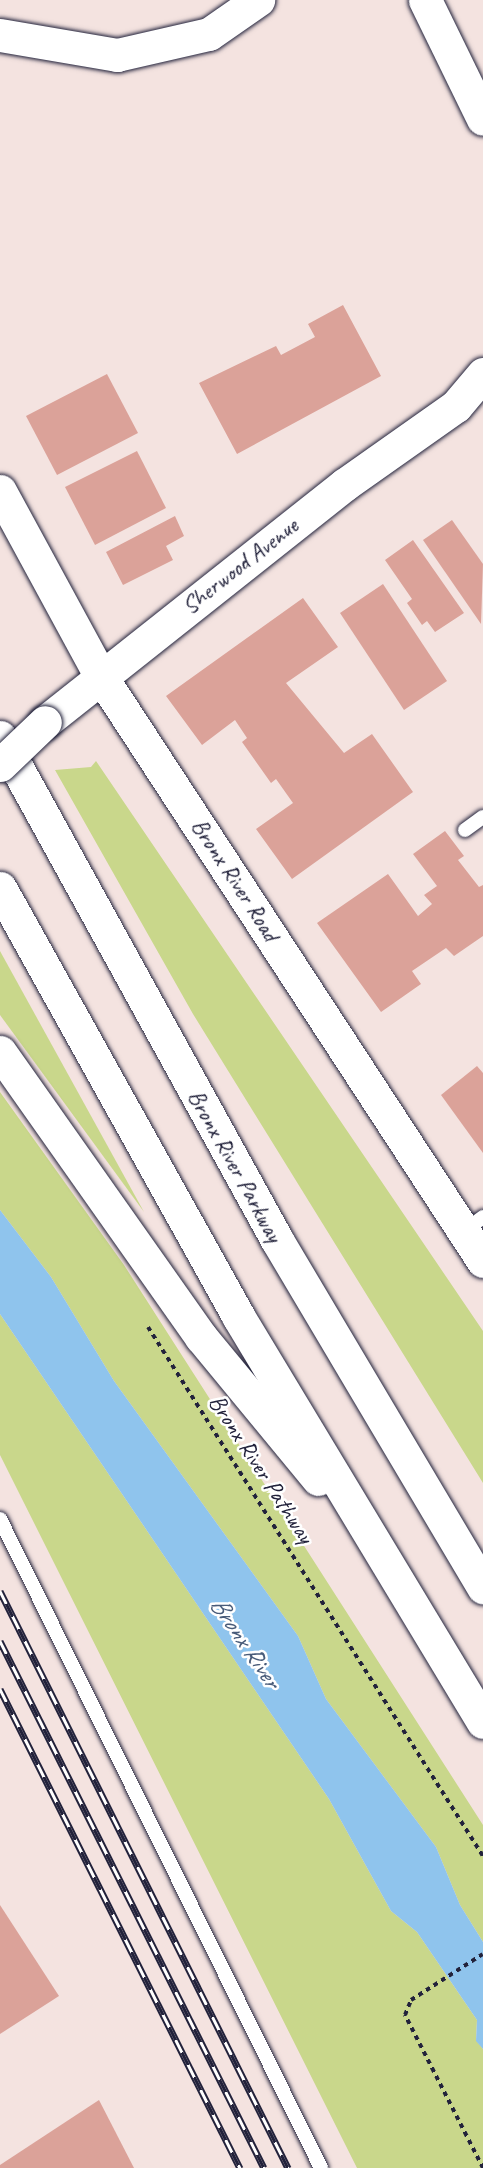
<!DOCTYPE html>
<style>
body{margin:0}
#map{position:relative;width:483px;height:2168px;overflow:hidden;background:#f4e3e0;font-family:Caveat,sans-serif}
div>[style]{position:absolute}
.green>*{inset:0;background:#c9d78b}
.water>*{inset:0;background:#8fc4ed}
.building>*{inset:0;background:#dba299}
.path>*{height:4px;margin-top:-2px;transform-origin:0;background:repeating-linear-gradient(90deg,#22223b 0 4.5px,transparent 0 9px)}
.roads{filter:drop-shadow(0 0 2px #22223b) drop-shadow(0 0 2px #22223b)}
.lane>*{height:14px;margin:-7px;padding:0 7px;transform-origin:7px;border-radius:7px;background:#fff}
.secondary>*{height:33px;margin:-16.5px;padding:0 16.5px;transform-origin:16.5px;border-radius:16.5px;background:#fff}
.primary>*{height:33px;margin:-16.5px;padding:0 16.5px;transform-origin:16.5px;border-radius:16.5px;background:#fff}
.highway>*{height:33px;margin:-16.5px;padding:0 16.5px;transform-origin:16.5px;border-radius:16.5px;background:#fff}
.rail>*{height:7px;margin-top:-3.5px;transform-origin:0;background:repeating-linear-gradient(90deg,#fff 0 14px,#22223b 0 28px);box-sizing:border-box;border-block:2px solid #22223b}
.bridges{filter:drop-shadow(0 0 2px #22223b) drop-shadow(0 0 2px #22223b)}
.secondary-bridge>*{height:33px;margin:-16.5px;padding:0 16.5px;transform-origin:16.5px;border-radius:16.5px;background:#fff}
span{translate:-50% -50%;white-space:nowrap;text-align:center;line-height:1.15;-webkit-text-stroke:5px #fff;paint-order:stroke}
.street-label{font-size:24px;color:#22223b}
.water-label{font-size:26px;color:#485b79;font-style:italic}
</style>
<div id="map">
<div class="green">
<div style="clip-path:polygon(96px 761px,483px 1331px,483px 1483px,193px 1014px,55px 770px,91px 767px)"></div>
<div style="clip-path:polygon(0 951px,101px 1134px,144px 1212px,0 1015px)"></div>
<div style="clip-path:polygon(0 1092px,124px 1265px,483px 1825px,483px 1942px,460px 1905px,436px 1847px,326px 1699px,298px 1636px,114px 1381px,51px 1277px,0 1210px)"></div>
<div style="clip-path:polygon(0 1314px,329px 1799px,391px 1911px,417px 1932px,477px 2020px,476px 2040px,483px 2049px,483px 2168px,357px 2168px,0 1455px)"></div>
</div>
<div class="water">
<div style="clip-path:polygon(0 1210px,51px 1277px,114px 1381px,298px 1636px,326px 1699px,436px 1847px,460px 1905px,483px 1942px,483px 2049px,476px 2041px,477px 2020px,417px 1932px,391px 1911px,329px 1799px,0 1314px)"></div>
</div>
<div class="building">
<div style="clip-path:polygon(343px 305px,381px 376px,237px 454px,199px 383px,276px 346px,281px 355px,315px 337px,308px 324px)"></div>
<div style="clip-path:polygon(107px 374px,138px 433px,57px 475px,26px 416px)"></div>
<div style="clip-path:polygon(137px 451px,166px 508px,95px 545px,65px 487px)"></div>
<div style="clip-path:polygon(175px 516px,184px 536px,166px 546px,173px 560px,123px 585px,106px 552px)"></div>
<div style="clip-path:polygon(452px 520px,483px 564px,481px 624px,423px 540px)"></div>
<div style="clip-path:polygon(413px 540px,464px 613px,435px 632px,427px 621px,422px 625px,407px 603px,412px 599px,385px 560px)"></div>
<div style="clip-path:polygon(383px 584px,447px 681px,404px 710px,340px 613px)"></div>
<div style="clip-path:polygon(303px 598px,338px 647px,286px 683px,344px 753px,372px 734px,413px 792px,292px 879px,256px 829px,293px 803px,276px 779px,271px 783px,242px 742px,247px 738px,235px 720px,202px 745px,166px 696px)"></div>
<div style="clip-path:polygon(445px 831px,464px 856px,458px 860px,479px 887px,483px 885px,483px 936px,454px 956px,446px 948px,412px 971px,421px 984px,381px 1012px,317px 923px,388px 874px,418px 916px,432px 904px,424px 895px,437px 886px,413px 854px)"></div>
<div style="clip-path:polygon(477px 1066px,483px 1073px,483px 1153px,441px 1095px)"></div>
<div style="clip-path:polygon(0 1905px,59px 1996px,0 2034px)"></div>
<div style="clip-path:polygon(99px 2100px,134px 2168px,0 2168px,0 2165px)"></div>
</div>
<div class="path">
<div style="left:148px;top:1327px;width:626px;rotate:57.66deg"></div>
<div style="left:483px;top:2168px;width:172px;rotate:-117deg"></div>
<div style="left:405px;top:2015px;width:16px;rotate:-68deg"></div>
<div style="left:411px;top:2000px;width:85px;rotate:-32.6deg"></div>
</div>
<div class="roads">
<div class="lane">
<div style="left:465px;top:830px;width:22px;rotate:-36deg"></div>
<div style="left:464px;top:1231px;width:24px;rotate:-36deg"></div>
<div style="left:0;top:1519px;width:724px;rotate:63.68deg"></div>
</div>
<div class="secondary">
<div style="left:425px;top:0;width:132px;rotate:64deg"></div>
<div style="left:0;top:491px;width:209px;rotate:61.5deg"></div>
<div style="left:100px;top:675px;width:700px;rotate:56.83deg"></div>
<div style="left:45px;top:722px;width:382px;rotate:-38.4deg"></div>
<div style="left:344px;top:485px;width:137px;rotate:-35.2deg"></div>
<div style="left:456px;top:406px;width:42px;rotate:-49.8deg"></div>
</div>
<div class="primary">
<div style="left:0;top:35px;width:119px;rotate:9.7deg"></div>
<div style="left:117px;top:55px;width:94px;rotate:-12.9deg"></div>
<div style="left:209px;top:34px;width:60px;rotate:-34.8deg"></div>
</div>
<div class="highway">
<div style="left:0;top:737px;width:574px;rotate:61.16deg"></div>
<div style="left:277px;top:1240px;width:404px;rotate:59.3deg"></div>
<div style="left:0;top:888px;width:490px;rotate:60.9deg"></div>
<div style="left:238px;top:1316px;width:474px;rotate:58.9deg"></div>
<div style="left:0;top:1052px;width:349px;rotate:54.8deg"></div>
<div style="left:201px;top:1337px;width:184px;rotate:50.5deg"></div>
</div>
</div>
<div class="rail">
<div style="left:0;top:1591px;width:645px;rotate:63.47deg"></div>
<div style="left:0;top:1641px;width:589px;rotate:63.39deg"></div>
<div style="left:0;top:1689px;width:536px;rotate:63.39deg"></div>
</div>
<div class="bridges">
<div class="secondary-bridge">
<div style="left:0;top:765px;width:62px;rotate:-43.7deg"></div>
</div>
</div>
<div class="street-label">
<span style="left:240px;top:566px;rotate:-38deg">Sherwood Avenue</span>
<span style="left:235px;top:880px;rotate:57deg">Bronx River Road</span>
<span style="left:235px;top:1166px;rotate:61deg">Bronx River Parkway</span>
<span style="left:261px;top:1469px;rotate:57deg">Bronx River Pathway</span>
</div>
<div class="water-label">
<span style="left:245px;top:1642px;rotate:56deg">Bronx River</span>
</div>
</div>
